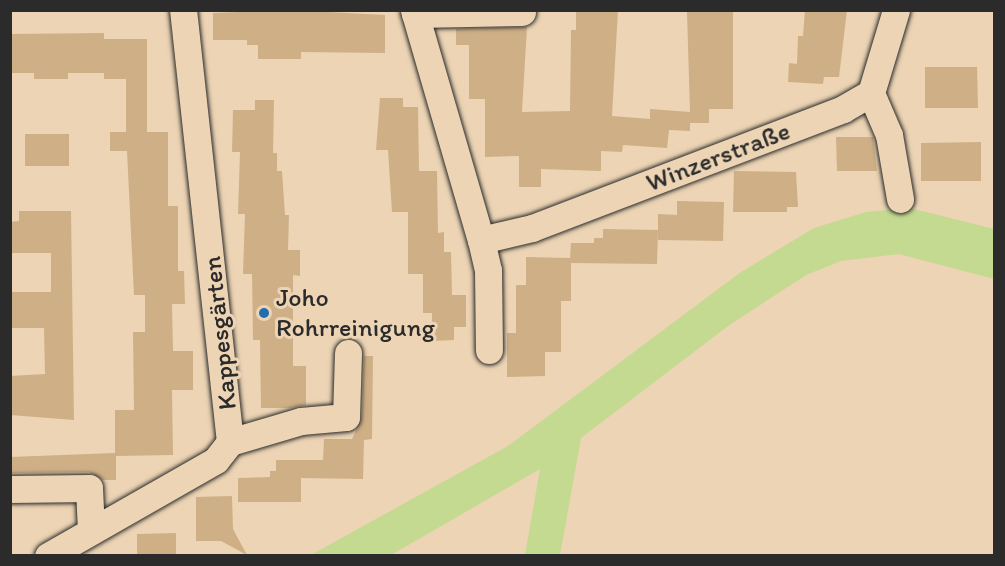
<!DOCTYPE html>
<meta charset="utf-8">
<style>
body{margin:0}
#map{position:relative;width:1005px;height:566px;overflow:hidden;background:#ecd4b4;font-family:Itim,sans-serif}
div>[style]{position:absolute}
.green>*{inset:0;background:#c4da90}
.building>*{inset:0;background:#cfb086}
.roads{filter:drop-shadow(0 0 2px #2b2b2b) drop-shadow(0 0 2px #2b2b2b)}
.minor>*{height:27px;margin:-13.5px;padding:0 13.5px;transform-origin:13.5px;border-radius:13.5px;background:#ecd4b4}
.dots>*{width:16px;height:16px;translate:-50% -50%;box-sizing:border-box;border:3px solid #ecd4b4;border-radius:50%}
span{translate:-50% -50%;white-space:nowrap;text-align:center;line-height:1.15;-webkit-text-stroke:6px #ecd4b4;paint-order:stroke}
.street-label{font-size:26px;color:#2b2b2b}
.poi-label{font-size:26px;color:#2b2b2b}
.left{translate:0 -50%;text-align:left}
.frame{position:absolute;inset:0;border:12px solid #2b2b2b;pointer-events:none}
</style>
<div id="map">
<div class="green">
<div style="clip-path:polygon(910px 208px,994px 229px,994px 279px,899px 254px,841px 261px,806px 275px,728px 326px,581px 438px,560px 555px,525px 555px,540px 469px,391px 555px,309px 556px,508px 446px,741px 272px,814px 228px,866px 212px)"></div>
</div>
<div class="building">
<div style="clip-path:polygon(289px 10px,385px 15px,385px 53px,301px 52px,301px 59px,258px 59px,258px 45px,247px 45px,247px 40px,213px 40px,213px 13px)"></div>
<div style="clip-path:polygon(576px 10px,618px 10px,612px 116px,650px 119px,650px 109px,690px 112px,687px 12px,733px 10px,733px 109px,709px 109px,709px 123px,690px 123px,690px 131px,669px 130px,667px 148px,623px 145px,622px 152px,601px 151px,601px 171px,541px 169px,541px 187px,519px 187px,519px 156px,485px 157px,485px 99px,469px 99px,469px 45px,456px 45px,456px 29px,527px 27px,522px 112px,570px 111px,571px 30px,576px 30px)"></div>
<div style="clip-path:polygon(805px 10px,847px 10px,839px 77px,824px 77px,823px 84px,788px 82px,789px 63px,797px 64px,798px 36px,803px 36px)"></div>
<div style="clip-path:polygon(104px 33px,104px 39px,147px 39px,147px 132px,168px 132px,168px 206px,178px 206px,178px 271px,184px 271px,185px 304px,172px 304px,173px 351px,193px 351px,193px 390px,172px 390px,173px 455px,116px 456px,116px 480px,103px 480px,89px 472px,10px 473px,10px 457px,115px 453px,115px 410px,134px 410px,133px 332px,145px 332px,145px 295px,134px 295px,127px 151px,110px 151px,110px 132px,126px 132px,126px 79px,104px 79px,104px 73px,68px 73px,68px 79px,34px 79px,34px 73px,10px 73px,10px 34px)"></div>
<div style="clip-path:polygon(925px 67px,977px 67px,978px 108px,925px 108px)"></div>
<div style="clip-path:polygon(380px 98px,403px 98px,403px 107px,418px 107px,419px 171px,437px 171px,438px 233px,444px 232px,444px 252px,451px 252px,452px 295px,466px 295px,466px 327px,454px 327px,454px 340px,432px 341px,432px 313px,423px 313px,423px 274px,408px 274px,408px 212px,392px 212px,388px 150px,376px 150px)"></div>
<div style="clip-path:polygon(255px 100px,274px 100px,273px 153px,277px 153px,277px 171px,282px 171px,285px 215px,289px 215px,288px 250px,300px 250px,300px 276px,293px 275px,293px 366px,306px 366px,306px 405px,290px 408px,261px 408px,260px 340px,253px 340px,252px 274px,243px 274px,245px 214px,238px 214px,240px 152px,232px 152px,233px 110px,255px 110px)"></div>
<div style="clip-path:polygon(25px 134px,69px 134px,69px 166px,25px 166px)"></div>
<div style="clip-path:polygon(836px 137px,873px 137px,877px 171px,837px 171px)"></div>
<div style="clip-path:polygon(981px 142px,981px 181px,921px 181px,921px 143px)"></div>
<div style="clip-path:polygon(734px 171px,796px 172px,798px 207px,787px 207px,787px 212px,733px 212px)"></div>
<div style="clip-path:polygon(677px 201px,724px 202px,723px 241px,658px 240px,658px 214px,677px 215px)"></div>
<div style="clip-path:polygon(19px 211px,71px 211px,74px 420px,10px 415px,10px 376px,45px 374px,44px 328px,10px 328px,10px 292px,51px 292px,51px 253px,10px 253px,10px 222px,19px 221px)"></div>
<div style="clip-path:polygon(603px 229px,658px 230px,657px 264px,571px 263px,571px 301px,561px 301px,561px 352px,545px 352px,545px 376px,507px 377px,507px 333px,516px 333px,516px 285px,526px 285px,526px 257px,570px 258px,571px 243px,594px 243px,594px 238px,603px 238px)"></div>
<div style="clip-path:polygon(364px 356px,373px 356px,372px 439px,364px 440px,363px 479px,301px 478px,301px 502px,238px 502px,238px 478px,270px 477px,270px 471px,276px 471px,276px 460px,323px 460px,324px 439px,352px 439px,362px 417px)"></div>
<div style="clip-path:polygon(232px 496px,233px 529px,247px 555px,221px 541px,196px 541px,196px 497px)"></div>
<div style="clip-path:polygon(176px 533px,176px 555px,137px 555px,137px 534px)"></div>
</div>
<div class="roads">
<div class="minor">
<div style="left:414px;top:10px;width:240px;rotate:73.8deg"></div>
<div style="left:481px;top:240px;width:52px;rotate:-13.2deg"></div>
<div style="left:532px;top:228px;width:333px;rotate:-20.9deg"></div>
<div style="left:843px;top:109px;width:32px;rotate:-30deg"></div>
<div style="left:871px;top:93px;width:87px;rotate:-73.2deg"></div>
<div style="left:415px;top:14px;width:107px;rotate:-1.1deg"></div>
<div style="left:871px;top:93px;width:46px;rotate:66.8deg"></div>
<div style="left:889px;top:135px;width:65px;rotate:80.2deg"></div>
<div style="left:481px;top:240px;width:31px;rotate:77deg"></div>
<div style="left:488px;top:270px;width:80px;rotate:89.3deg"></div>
<div style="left:230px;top:442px;width:74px;rotate:-16.5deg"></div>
<div style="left:301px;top:421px;width:45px;rotate:-5.1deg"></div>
<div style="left:346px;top:417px;width:64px;rotate:-88.2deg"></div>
<div style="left:10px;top:489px;width:79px;rotate:-0.7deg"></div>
<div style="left:89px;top:488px;width:43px;rotate:87.3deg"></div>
<div style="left:48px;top:556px;width:193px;rotate:-29.7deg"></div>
<div style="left:216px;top:460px;width:23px;rotate:-52deg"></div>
<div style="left:230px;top:442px;width:435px;rotate:-96.2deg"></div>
</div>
</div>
<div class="dots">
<div style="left:264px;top:313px;background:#1f6fb2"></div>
</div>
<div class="street-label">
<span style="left:718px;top:157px;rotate:-21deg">Winzerstraße</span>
<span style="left:220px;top:333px;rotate:-96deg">Kappesgärten</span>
</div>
<div class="poi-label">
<span class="left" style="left:276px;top:313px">Joho<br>Rohrreinigung</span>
</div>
<div class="frame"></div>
</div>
